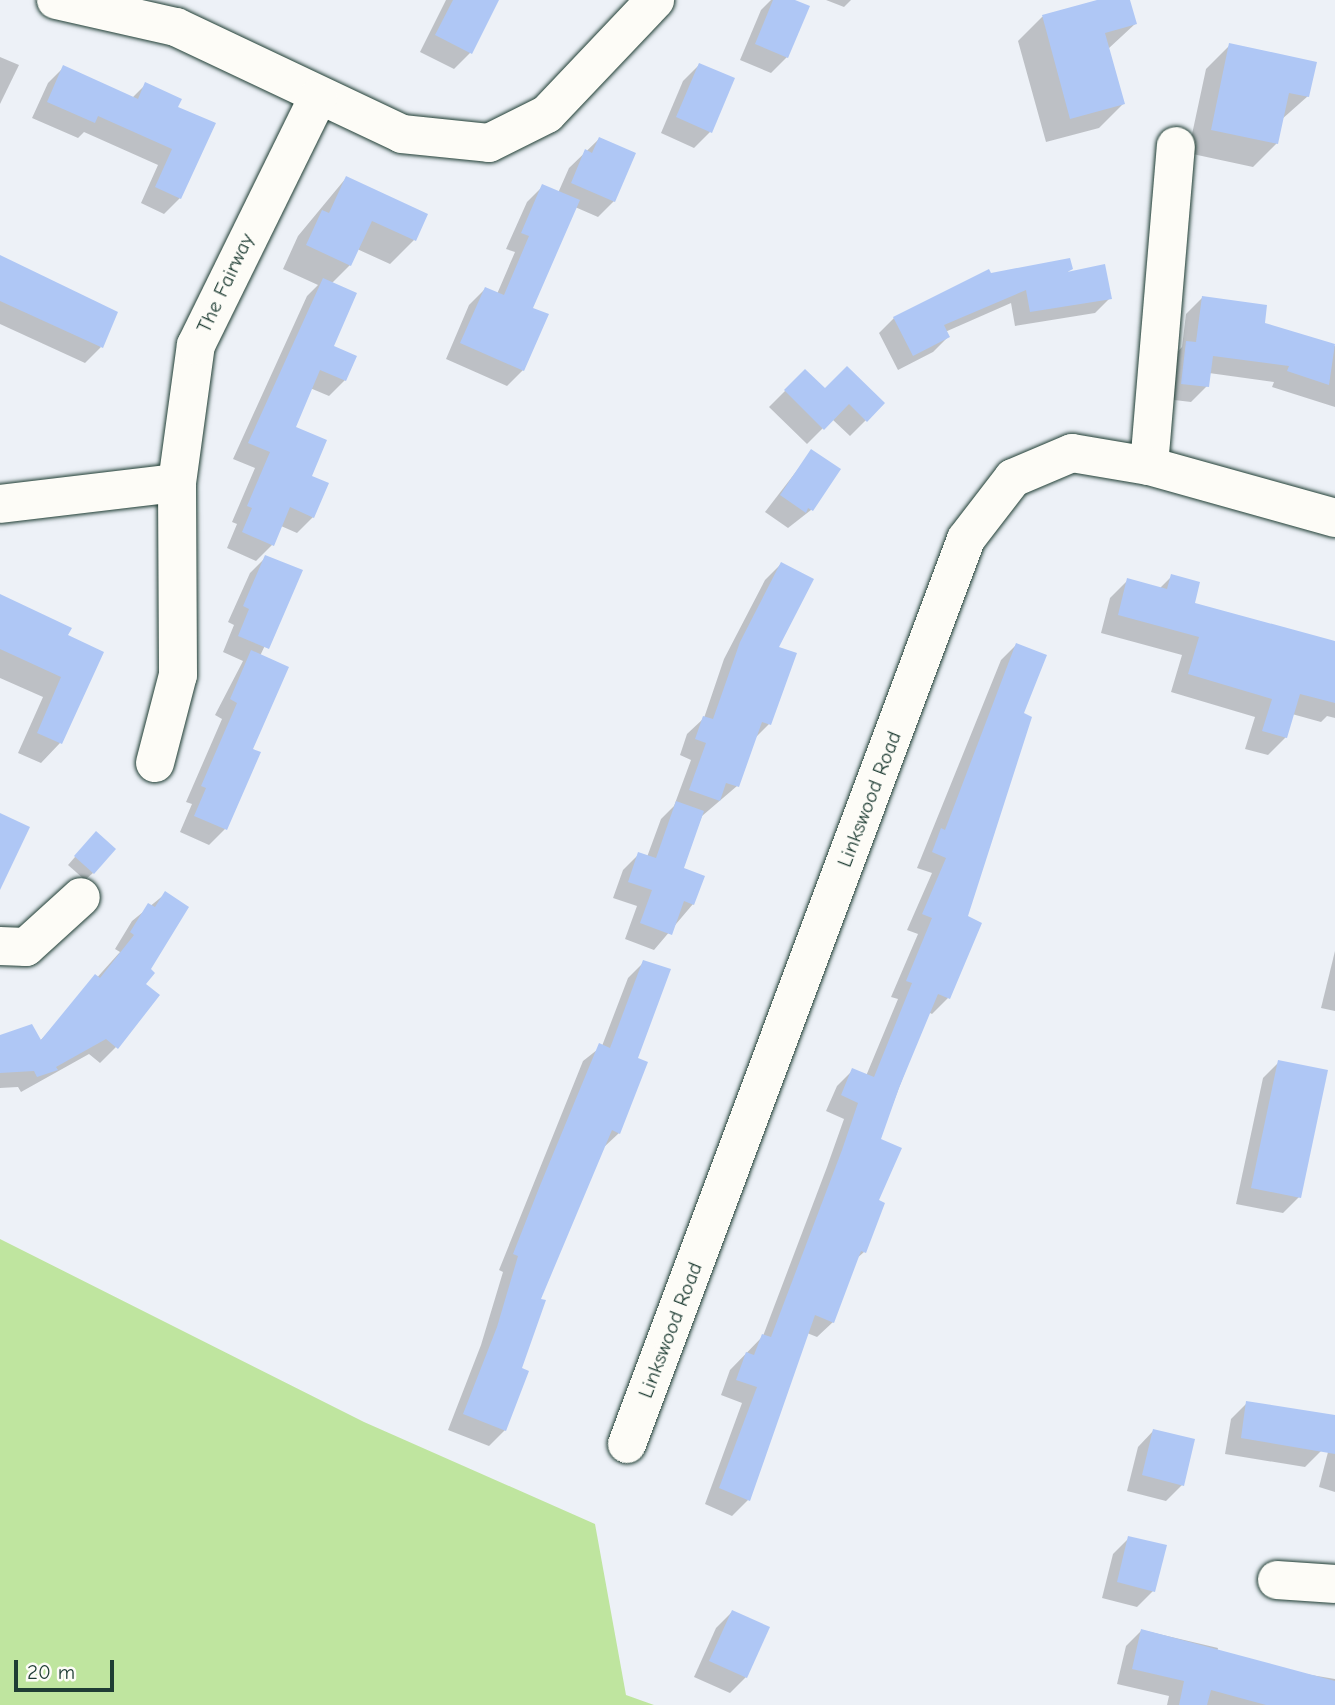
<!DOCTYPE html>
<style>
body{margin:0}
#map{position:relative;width:1335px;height:1705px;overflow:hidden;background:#edf1f7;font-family:"Comic Neue",sans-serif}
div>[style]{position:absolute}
.green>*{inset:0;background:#bfe59f}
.shadow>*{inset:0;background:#0003}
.building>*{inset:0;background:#afc7f5}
.roads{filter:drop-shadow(0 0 2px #1f3d34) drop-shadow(0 0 2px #1f3d34)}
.minor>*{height:38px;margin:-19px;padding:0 19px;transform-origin:19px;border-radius:19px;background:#fdfcf7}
span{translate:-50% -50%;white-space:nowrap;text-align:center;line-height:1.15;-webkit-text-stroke:7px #fdfcf7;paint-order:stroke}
.street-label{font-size:21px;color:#1f3d34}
.scale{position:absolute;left:14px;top:1660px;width:100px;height:32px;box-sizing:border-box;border:4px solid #1f3d34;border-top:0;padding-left:9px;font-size:21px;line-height:24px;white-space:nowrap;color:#1f3d34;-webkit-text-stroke:5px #fdfcf7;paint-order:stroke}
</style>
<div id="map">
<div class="green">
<div style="clip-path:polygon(0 1239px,364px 1422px,595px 1524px,626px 1695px,654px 1705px,0 1705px)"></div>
</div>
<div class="shadow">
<div style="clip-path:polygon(446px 0,497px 0,470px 53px,454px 69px,420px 52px)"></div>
<div style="clip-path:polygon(771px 0,790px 0,787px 57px,771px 73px,740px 60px,761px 10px)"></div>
<div style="clip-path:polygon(826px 0,851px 0,844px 7px)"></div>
<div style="clip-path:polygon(1103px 0,1128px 0,1135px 24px,1108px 49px,1123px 104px,1099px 128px,1046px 142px,1018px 41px,1042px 17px)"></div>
<div style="clip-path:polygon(1230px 45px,1308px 96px,1281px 120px,1277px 143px,1253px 167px,1188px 153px,1206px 69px)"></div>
<div style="clip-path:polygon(0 57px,19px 65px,0 104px)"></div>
<div style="clip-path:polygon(699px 65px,710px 132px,694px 148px,661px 133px,683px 81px)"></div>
<div style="clip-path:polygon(64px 67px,132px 98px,146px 84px,176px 107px,180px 198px,164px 214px,141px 203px,158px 165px,84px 132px,78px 138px,32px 118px,48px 83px)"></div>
<div style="clip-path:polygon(599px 139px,614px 201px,598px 217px,575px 207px,531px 309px,523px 370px,507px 386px,446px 359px,469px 305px,485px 289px,497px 294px,515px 252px,506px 249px,527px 202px,543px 186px,558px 193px,569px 168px)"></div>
<div style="clip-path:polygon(346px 178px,426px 215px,414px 240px,390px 264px,357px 249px,350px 265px,331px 284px,332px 347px,345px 380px,329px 396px,310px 388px,293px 428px,310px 477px,313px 517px,297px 533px,281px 526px,272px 545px,256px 561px,227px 548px,237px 524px,232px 522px,255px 468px,233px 459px,307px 296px,318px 285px,283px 269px,298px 236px)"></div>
<div style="clip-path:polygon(0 257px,101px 347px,85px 363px,0 324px)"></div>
<div style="clip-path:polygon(1071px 268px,1066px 274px,1110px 298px,1095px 313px,1015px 326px,1011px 303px,945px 332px,948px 337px,933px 352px,898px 370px,879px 333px,894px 318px)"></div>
<div style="clip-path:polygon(1202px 298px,1263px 324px,1335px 346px,1335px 407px,1272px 387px,1274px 382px,1209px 373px,1207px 386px,1191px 402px,1166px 399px,1171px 359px,1182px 347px,1186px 314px)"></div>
<div style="clip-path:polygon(805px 371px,824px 391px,883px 403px,850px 436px,832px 419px,807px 444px,769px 407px)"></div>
<div style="clip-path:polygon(812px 451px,839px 470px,811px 510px,788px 528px,765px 512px)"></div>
<div style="clip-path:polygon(266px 557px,300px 571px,260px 656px,251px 750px,225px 829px,209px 845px,180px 832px,192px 804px,186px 802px,222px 719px,215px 715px,243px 661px,223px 652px,234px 625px,228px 622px,250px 573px)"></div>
<div style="clip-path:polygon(781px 564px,769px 724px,755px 738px,737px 786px,702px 816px,681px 869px,693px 904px,654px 950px,625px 939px,637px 906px,613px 898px,623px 870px,639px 854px,647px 857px,661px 819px,674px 806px,691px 760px,680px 755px,687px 734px,704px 718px,724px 659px,765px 580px)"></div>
<div style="clip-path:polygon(1172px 576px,1192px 604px,1335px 644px,1335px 718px,1327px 716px,1321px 722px,1292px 714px,1286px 737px,1268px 755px,1245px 749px,1255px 717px,1171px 692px,1182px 655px,1101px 633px,1110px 598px,1128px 580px,1159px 589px)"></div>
<div style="clip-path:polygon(0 596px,66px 636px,60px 743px,41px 763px,18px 753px,43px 697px,0 678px)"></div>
<div style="clip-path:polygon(1016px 645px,1022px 714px,965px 917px,980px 923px,948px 998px,932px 1014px,928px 1012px,879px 1140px,877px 1201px,864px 1252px,855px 1260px,833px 1322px,817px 1337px,807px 1333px,748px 1500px,732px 1516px,705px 1504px,742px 1403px,721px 1395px,730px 1370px,763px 1336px,827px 1167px,844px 1119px,826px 1111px,837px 1086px,853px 1070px,866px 1076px,898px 999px,891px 997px,918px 934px,907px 930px,932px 873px,917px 868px,1001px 660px)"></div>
<div style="clip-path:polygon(89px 841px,93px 873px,85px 880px,68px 865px)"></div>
<div style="clip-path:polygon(165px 894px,149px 970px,116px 1047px,100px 1063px,89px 1054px,21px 1092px,18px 1087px,0 1088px,0 1037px,40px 1041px,120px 952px,115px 949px,132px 921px)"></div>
<div style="clip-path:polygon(1335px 951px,1335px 1011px,1321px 1008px)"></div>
<div style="clip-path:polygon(644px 962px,636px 1059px,619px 1133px,602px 1149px,539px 1300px,505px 1430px,489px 1446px,448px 1430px,481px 1345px,503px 1272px,499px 1270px,583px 1061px,602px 1046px,628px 978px)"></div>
<div style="clip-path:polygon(1279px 1062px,1299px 1197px,1283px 1213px,1236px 1204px,1263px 1078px)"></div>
<div style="clip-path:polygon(1247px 1403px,1321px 1451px,1305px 1467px,1225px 1454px,1231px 1419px)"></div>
<div style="clip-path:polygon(1154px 1430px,1182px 1485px,1166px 1501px,1127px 1491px,1138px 1447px)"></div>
<div style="clip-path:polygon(1335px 1444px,1335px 1492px,1319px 1487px,1328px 1452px)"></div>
<div style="clip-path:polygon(1129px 1538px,1153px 1591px,1137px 1607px,1102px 1598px,1113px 1554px)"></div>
<div style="clip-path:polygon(732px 1612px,746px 1677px,730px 1693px,694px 1677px,716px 1628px)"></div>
<div style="clip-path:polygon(1142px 1630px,1218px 1648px,1217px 1653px,1276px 1669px,1335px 1679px,1335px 1705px,1167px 1705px,1169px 1696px,1117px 1684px,1126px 1646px)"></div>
</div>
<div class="building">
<div style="clip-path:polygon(453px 0,499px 0,472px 54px,435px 35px)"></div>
<div style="clip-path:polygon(773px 0,795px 0,810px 6px,788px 58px,755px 44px)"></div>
<div style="clip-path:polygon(1097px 0,1130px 0,1137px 24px,1105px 33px,1125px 104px,1070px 119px,1042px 15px)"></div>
<div style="clip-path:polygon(1229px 43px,1317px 62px,1309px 97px,1289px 93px,1278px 144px,1211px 130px)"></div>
<div style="clip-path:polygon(699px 63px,735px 78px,712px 133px,676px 117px)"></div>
<div style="clip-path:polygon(63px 65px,138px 99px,145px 82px,182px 99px,178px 107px,216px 123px,181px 199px,155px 187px,172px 149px,98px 116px,95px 123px,47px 102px)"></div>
<div style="clip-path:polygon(599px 137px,636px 153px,615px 202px,571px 183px,585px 149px,592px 153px)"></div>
<div style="clip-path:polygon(346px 176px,428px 214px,416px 241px,372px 221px,351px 266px,306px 245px,322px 210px,329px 213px)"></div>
<div style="clip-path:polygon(542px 184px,580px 200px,533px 308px,549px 314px,524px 371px,460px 343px,485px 287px,504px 295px,529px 236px,521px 233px)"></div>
<div style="clip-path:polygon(0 255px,118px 312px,103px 348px,0 301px)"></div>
<div style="clip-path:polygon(1070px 258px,1073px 269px,1067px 272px,1105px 264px,1112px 299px,1030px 312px,1026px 290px,944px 325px,950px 337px,913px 356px,893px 317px,989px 269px,991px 273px)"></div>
<div style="clip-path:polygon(323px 278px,357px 293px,334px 346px,357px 356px,346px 381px,320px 370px,296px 427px,327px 440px,312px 476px,329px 483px,314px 518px,290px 507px,274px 546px,242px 532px,252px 508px,247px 506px,270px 452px,248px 443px)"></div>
<div style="clip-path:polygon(1202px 296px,1267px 305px,1265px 323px,1335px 344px,1329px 385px,1287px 371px,1289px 366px,1213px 356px,1209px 387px,1181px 384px,1186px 341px,1196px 342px)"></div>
<div style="clip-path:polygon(847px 366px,885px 403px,867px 422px,849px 404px,824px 430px,784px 390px,805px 369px,825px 388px)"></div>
<div style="clip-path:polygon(811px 449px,841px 469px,813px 511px,808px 508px,806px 513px,780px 495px)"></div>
<div style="clip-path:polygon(265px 555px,303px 570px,269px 649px,238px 636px,249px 609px,243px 606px)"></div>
<div style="clip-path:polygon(781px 562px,814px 579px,779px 647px,797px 653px,771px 725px,762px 722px,739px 787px,726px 783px,720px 801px,689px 790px,706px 743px,695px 739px,703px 716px,713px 719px,740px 642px)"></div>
<div style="clip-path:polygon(1171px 574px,1200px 582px,1195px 603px,1335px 641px,1335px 703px,1300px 694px,1287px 738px,1262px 731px,1272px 699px,1188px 674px,1199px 637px,1118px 615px,1127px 578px,1167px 589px)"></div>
<div style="clip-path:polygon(0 594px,72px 628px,68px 635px,104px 652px,62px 744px,37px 733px,61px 677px,0 649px)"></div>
<div style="clip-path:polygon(1016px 643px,1047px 655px,1024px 713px,1032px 717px,968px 916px,982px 923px,950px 999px,938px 994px,899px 1088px,881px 1139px,902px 1148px,879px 1200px,885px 1203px,866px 1253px,861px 1251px,834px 1323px,815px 1315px,750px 1501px,719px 1488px,757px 1387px,736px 1380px,746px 1352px,754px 1355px,762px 1334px,771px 1337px,842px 1150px,858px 1103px,841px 1095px,852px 1068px,874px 1077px,912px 983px,906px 981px,932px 918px,922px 914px,946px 858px,932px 852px,941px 828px,945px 830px)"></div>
<div style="clip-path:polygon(251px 650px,289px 667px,253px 749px,261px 752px,227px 830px,194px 816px,206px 788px,201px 786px,237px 703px,230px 699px)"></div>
<div style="clip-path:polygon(676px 801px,704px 811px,684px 868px,705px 876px,694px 905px,684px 901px,672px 935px,640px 923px,652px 890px,628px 882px,638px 852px,656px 858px)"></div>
<div style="clip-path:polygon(0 813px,30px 827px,0 890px)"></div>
<div style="clip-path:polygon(96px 831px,116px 849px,94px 874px,74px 856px)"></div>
<div style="clip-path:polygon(165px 891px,189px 907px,151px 969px,155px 973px,146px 984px,160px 995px,118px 1049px,106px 1039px,56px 1067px,58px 1070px,37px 1077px,34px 1071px,0 1073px,0 1035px,32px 1024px,41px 1040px,95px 974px,100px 978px,134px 935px,130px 932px,148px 903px,155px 907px)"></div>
<div style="clip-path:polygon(643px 960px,671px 969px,638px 1058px,648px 1062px,620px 1134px,612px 1130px,541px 1299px,546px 1300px,522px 1368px,529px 1371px,506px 1431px,463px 1414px,497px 1327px,518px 1256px,513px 1254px,539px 1188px,599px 1043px,610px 1048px)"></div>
<div style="clip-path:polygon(1278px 1060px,1328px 1070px,1301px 1198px,1251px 1188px)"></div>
<div style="clip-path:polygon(1246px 1401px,1335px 1415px,1335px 1454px,1241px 1438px)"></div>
<div style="clip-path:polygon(1153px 1429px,1195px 1439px,1184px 1486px,1142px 1475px)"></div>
<div style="clip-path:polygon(1128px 1536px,1167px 1545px,1155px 1592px,1117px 1582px)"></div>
<div style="clip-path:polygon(732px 1610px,770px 1627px,747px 1678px,709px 1661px)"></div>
<div style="clip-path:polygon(1141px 1629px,1335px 1681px,1335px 1705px,1266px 1705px,1211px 1690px,1207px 1705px,1179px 1705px,1184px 1681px,1132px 1669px)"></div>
</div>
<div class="roads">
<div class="minor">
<div style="left:56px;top:0;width:123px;rotate:12.7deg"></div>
<div style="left:176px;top:27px;width:250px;rotate:25.3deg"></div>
<div style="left:402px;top:134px;width:87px;rotate:5.9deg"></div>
<div style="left:489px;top:143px;width:65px;rotate:-26.6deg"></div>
<div style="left:547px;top:114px;width:157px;rotate:-46.5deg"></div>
<div style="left:1149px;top:466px;width:321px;rotate:-85.2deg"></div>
<div style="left:0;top:504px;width:178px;rotate:-6.8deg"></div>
<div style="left:155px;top:763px;width:91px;rotate:-75.4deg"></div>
<div style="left:178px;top:675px;width:192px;rotate:-90.3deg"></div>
<div style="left:177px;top:483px;width:139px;rotate:-82.2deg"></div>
<div style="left:196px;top:345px;width:276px;rotate:-63.8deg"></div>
<div style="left:0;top:946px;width:26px;rotate:2deg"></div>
<div style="left:26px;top:947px;width:74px;rotate:-42.3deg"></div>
<div style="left:627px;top:1444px;width:966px;rotate:-69.46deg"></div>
<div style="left:966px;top:539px;width:77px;rotate:-52.4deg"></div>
<div style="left:1013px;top:478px;width:64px;rotate:-23deg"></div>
<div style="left:1072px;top:453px;width:78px;rotate:9.6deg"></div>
<div style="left:1149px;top:466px;width:193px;rotate:15.6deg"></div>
<div style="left:1277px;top:1580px;width:58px;rotate:3.9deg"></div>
</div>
</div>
<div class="street-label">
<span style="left:225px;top:283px;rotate:-65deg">The Fairway</span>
<span style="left:869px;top:799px;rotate:-69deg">Linkswood Road</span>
<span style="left:670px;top:1330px;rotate:-69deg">Linkswood Road</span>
</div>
<div class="scale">20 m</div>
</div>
